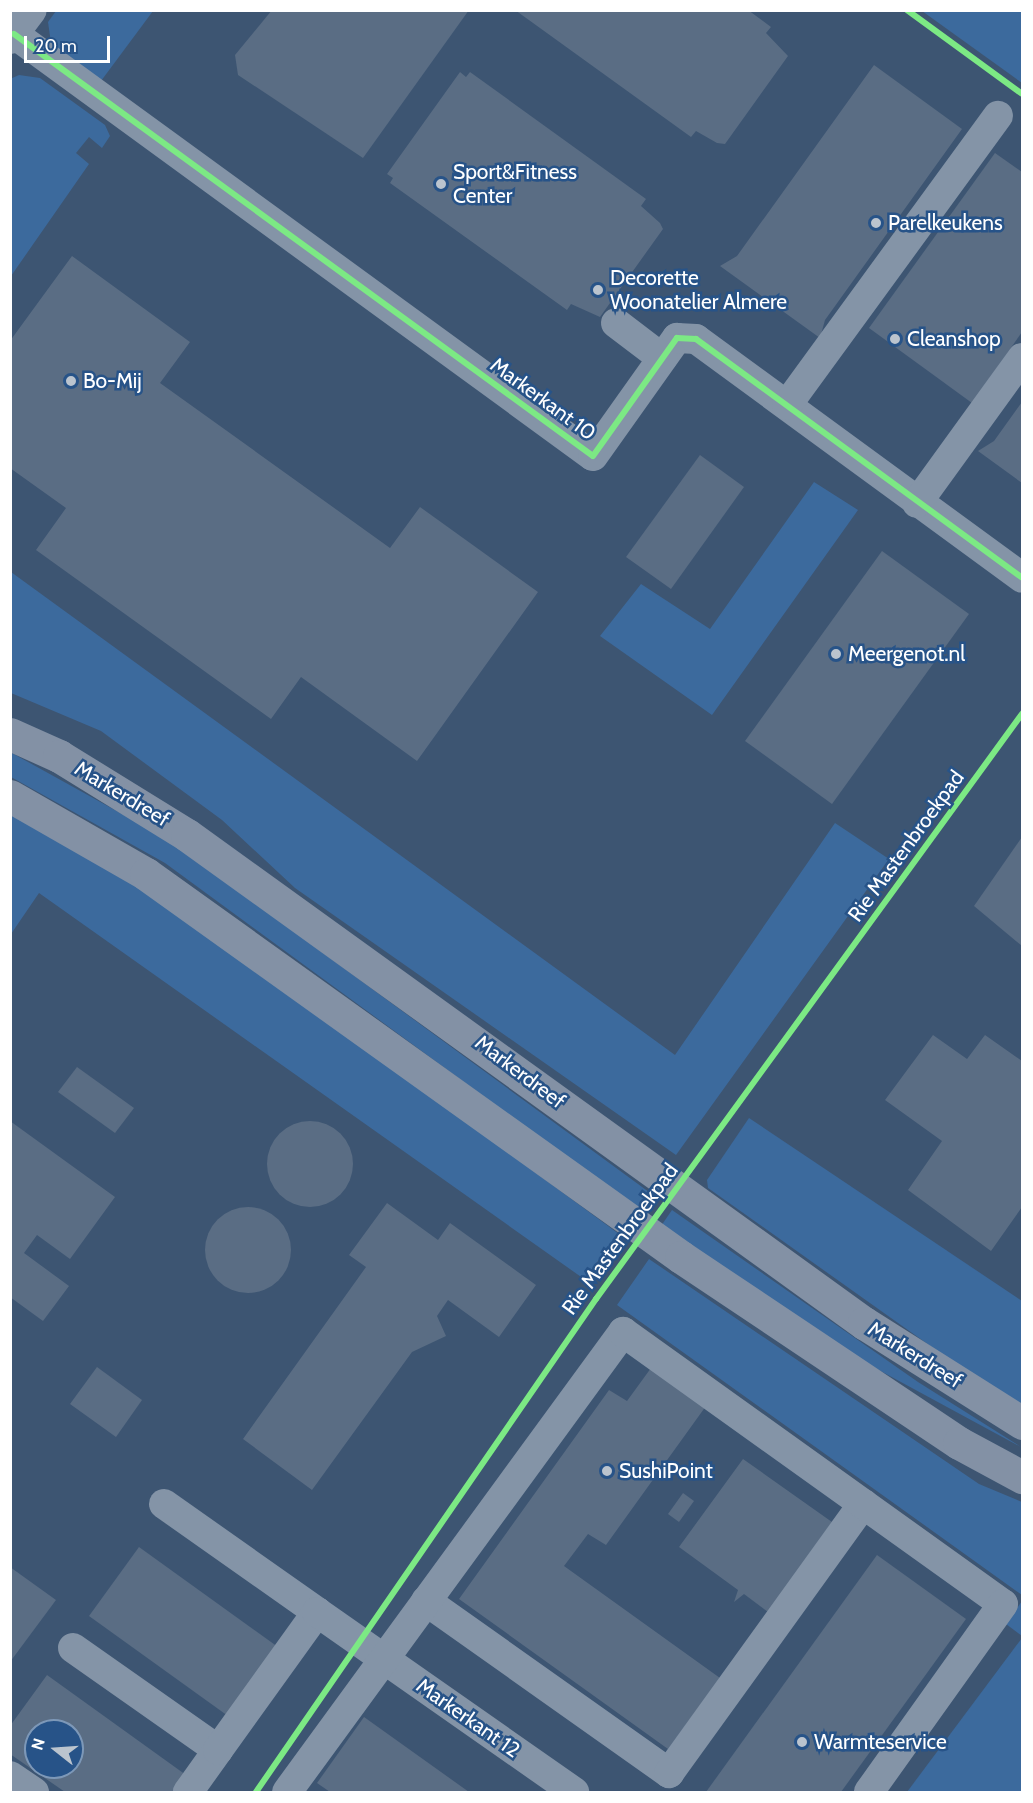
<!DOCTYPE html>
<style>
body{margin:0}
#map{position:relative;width:1033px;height:1803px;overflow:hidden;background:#3d5572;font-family:Cabin,sans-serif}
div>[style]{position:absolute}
.green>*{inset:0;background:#3c6a9d}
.building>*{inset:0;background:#5a6d84}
.round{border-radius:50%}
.minor>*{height:30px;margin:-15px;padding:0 15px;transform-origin:15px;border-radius:15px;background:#8494a7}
.major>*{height:33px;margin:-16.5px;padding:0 16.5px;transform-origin:16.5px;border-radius:16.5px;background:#8391a5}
.cycleway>*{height:6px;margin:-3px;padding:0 3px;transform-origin:3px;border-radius:3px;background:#7ce984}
.dots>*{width:16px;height:16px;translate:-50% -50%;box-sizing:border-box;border:3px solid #275388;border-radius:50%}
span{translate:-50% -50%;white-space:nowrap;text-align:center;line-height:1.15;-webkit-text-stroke:5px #275388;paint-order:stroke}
.poi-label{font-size:21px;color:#fff}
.left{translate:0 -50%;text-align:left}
.street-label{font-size:21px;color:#fff}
.frame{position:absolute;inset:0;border:12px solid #fff;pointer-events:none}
.north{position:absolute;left:24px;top:1719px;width:60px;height:60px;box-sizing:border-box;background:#275388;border:2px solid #7d98b8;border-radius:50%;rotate:287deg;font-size:16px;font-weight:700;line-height:24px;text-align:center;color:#fff}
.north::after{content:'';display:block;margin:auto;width:21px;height:27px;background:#bbc4ce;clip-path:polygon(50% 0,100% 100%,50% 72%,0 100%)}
.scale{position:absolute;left:24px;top:36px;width:86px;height:27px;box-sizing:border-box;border:3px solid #fff;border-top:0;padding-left:8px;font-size:18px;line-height:21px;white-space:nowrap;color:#fff;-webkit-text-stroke:4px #275388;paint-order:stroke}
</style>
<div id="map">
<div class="green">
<div style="clip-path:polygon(56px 11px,153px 11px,101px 81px,51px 43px,48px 22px)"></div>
<div style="clip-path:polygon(922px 11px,1022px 11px,1022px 83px)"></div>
<div style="clip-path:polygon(19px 75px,40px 78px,105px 125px,110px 136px,102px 148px,89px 137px,76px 153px,89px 164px,11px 276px,10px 79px)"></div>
<div style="clip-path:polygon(814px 482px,858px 510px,712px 715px,600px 636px,641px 584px,710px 629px)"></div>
<div style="clip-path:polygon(11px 572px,675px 1055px,835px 823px,889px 859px,676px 1155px,295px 888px,222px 820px,101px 731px,11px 693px)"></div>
<div style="clip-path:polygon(10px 752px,169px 840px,653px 1195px,640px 1211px,165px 863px,11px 777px)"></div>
<div style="clip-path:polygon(11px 808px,70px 840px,258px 969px,619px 1234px,584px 1279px,39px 893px,11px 934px)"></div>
<div style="clip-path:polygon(749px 1118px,1022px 1301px,1022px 1411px,708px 1188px,707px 1180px)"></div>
<div style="clip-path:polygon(672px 1210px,918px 1382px,1021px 1447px,864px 1362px,661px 1226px)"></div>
<div style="clip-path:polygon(649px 1259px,979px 1484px,1022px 1502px,1022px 1595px,617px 1305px)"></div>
<div style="clip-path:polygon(1022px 1601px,1022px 1636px,1006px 1624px)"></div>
<div style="clip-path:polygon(1022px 1638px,1022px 1792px,907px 1792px)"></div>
</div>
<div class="building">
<div style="clip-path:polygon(272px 10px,469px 10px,363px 158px,238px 75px,235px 55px)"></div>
<div style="clip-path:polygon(515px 10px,748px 10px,771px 27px,766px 33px,788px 56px,725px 144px,717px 143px,696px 131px,691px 137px)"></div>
<div style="clip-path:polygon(874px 65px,962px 129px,825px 320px,820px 338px,720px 266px,737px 256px)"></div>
<div style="clip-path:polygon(460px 72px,466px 77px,470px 72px,646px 199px,641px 206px,660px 223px,663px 229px,600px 317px,571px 304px,567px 310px,390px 183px,393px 178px,387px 174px)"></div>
<div style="clip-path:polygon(995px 153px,1022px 172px,1022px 332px,972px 403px,869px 328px)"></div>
<div style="clip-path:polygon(72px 256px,190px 342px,160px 383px,390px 548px,420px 507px,538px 592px,417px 761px,301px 677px,271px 719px,36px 550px,66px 508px,10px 468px,10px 341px)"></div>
<div style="clip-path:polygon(1022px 402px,1022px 483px,978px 451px,994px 441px)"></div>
<div style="clip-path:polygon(700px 455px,744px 487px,671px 589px,626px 557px)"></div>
<div style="clip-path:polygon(882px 551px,969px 614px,832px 804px,745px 741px)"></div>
<div style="clip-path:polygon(1022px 837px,1022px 946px,974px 906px)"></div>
<div style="clip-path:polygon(933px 1035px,967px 1059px,985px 1035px,1022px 1061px,1022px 1207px,991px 1251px,908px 1190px,942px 1141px,885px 1100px)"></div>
<div style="clip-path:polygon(77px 1067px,134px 1108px,115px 1133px,58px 1092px)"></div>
<div class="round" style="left:267px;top:1121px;width:86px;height:86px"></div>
<div style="clip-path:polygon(10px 1121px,115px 1197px,70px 1259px,37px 1235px,24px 1253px,69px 1286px,43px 1321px,10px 1297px)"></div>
<div style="clip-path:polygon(387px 1203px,438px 1240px,450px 1223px,536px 1285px,499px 1337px,448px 1300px,437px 1316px,446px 1336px,412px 1352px,312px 1490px,243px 1439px,366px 1267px,349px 1255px)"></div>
<div class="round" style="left:205px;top:1207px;width:86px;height:86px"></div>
<div style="clip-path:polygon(97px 1367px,142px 1400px,116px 1437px,70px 1404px)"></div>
<div style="clip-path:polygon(651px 1368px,706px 1406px,606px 1545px,588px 1534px,564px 1566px,720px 1678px,668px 1749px,459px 1599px,609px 1390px,627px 1401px)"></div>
<div style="clip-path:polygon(743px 1459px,832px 1522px,768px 1612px,744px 1594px,734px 1602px,738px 1590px,679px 1547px)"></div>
<div style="clip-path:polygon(683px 1493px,694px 1501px,679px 1522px,668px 1514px)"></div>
<div style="clip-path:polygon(139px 1547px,278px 1647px,228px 1716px,89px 1616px)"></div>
<div style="clip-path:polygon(877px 1555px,966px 1619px,841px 1792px,706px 1792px)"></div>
<div style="clip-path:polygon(10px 1567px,56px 1600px,10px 1662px)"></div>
<div style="clip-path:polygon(evenodd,47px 1675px,186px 1775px,173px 1792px,65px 1792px,10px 1754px,10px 1726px,47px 1675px,36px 1731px,72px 1731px,72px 1767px,36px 1767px,36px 1731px)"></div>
<div style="clip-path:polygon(364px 1717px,469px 1792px,330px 1792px,317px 1783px)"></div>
</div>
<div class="minor">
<div style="left:14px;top:34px;width:716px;rotate:36.09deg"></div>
<div style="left:593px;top:456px;width:145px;rotate:-54.6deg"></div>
<div style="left:677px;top:338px;width:19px;rotate:3deg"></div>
<div style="left:696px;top:339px;width:404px;rotate:36.2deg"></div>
<div style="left:10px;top:39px;width:36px;rotate:-53deg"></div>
<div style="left:616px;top:323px;width:58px;rotate:37.3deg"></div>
<div style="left:787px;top:405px;width:358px;rotate:-53.9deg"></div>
<div style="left:917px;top:503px;width:179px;rotate:-54.1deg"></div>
<div style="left:164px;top:1504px;width:187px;rotate:35.2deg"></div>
<div style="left:426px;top:1601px;width:298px;rotate:35.3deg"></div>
<div style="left:669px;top:1773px;width:332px;rotate:-54.2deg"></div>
<div style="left:73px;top:1648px;width:177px;rotate:35.1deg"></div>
<div style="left:218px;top:1750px;width:52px;rotate:125.5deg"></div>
<div style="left:218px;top:1750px;width:170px;rotate:-54.3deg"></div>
<div style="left:317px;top:1612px;width:314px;rotate:35deg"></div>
<div style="left:10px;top:1776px;width:29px;rotate:34deg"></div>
<div style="left:287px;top:1792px;width:570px;rotate:-53.85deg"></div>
<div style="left:623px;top:1332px;width:467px;rotate:35.6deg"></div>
<div style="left:1003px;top:1604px;width:231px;rotate:125.5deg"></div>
</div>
<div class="major">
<div style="left:10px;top:734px;width:54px;rotate:24.2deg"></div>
<div style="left:59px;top:756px;width:150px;rotate:31.7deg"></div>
<div style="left:187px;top:835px;width:835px;rotate:35.79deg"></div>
<div style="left:864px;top:1323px;width:187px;rotate:32.3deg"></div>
<div style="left:10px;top:796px;width:157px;rotate:29.8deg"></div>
<div style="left:146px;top:874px;width:658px;rotate:35.6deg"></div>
<div style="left:681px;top:1257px;width:334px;rotate:33.8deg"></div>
<div style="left:959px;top:1443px;width:72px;rotate:28.4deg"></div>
</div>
<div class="cycleway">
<div style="left:907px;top:10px;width:142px;rotate:36.1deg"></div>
<div style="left:14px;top:34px;width:716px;rotate:36.09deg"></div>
<div style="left:593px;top:456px;width:145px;rotate:-54.6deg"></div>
<div style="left:677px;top:338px;width:19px;rotate:3deg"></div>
<div style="left:696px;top:339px;width:404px;rotate:36.2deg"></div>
<div style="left:256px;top:1792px;width:599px;rotate:-55.41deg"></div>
<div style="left:596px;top:1299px;width:724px;rotate:-53.94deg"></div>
</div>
<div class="dots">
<div style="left:441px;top:184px;background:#bbc4ce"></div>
<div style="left:876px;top:223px;background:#bbc4ce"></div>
<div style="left:598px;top:290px;background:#bbc4ce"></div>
<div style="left:895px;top:339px;background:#bbc4ce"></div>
<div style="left:71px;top:381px;background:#bbc4ce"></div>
<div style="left:836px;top:654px;background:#bbc4ce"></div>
<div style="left:607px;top:1471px;background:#bbc4ce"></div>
<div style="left:802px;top:1742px;background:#bbc4ce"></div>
</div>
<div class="poi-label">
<span class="left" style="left:453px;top:184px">Sport&amp;Fitness<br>Center</span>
<span class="left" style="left:888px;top:223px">Parelkeukens</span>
<span class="left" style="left:610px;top:290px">Decorette<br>Woonatelier Almere</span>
<span class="left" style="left:907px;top:339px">Cleanshop</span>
<span class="left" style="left:83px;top:381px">Bo-Mij</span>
<span class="left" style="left:848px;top:654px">Meergenot.nl</span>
<span class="left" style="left:619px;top:1471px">SushiPoint</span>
<span class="left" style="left:814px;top:1742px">Warmteservice</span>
</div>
<div class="street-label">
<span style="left:543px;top:399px;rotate:36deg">Markerkant 10</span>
<span style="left:122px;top:794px;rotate:31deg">Markerdreef</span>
<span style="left:906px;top:846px;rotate:-54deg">Rie Mastenbroekpad</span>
<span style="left:520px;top:1072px;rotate:37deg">Markerdreef</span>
<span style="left:620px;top:1239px;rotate:-54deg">Rie Mastenbroekpad</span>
<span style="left:915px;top:1355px;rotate:32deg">Markerdreef</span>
<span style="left:468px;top:1718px;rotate:35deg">Markerkant 12</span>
</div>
<div class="frame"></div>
<div class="north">N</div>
<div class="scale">20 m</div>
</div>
